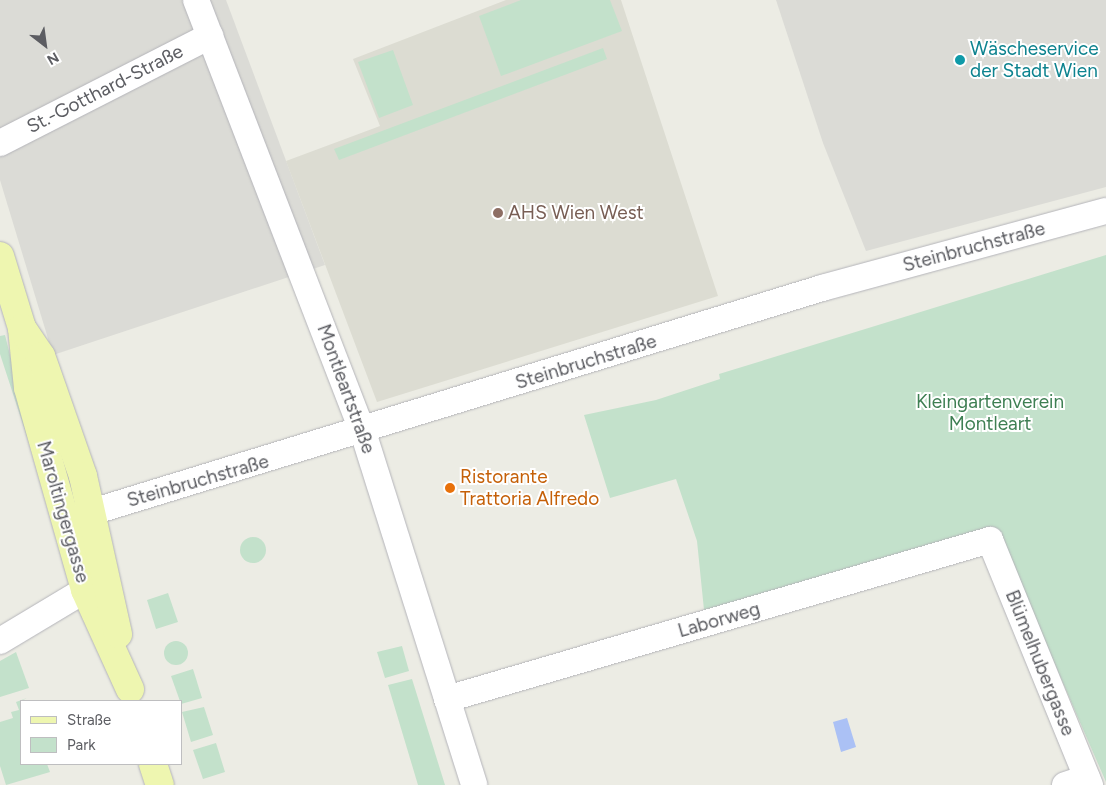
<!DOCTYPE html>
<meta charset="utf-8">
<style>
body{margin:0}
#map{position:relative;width:1106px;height:785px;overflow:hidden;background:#ecece4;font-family:Figtree,sans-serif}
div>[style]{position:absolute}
.industrial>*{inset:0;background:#dbdbd6}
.education>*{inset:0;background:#dcdcd2}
.green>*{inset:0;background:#c3e1cb}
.round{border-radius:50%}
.water>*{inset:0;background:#abc1f5}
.roads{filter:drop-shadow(0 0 1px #b4b4b9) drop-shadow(0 0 1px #b4b4b9)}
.minor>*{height:26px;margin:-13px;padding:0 13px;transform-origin:13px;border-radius:13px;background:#fff}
.major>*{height:28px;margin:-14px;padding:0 14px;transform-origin:14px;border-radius:14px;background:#eef6b0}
.dots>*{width:14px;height:14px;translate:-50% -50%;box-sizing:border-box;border:2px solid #fff;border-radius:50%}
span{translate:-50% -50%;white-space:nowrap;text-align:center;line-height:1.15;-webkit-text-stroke:4px #fff;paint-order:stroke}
.culture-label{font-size:19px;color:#0d838f}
.left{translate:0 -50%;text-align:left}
.street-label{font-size:19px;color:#5c5d62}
.education-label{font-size:19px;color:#785e54}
.park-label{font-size:19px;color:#3e7f53}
.food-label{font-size:19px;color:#c56008}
.legend{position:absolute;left:20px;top:700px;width:162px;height:65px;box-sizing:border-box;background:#fff;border:1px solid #bebec0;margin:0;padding:6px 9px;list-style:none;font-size:15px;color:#5c5d62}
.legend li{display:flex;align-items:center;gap:10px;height:25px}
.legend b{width:25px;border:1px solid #bebec0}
.north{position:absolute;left:20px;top:20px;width:50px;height:50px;-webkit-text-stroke:4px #fff;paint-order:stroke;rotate:150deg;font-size:14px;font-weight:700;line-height:20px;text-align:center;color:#5c5d62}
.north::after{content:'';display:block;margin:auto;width:18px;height:22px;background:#5c5d62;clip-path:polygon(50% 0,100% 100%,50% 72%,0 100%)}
</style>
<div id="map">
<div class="industrial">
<div style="clip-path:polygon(0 0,226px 0,325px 265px,53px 355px,0 180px)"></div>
<div style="clip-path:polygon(776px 0,1106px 0,1106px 187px,866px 251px,823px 143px)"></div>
</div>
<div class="education">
<div style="clip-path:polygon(506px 0,621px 0,718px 296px,377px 402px,286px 161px,380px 126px,353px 59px)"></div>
</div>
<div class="green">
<div style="clip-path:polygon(521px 0,610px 0,622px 31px,501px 76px,479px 16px)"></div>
<div style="clip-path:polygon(603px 48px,607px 59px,339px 160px,334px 149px)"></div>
<div style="clip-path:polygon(393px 50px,413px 105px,379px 118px,358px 62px)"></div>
<div style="clip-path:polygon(1106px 255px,1106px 782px,999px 536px,704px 610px,697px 541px,676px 479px,610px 498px,584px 415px,656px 400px,720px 379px,719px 374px)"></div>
<div style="clip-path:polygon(5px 335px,37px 463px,45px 492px,0 354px,0 336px)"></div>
<div class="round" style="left:240px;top:537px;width:26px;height:26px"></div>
<div style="clip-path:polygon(168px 593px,178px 622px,156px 629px,147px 600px)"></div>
<div class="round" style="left:164px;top:641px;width:24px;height:24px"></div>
<div style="clip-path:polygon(402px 646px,409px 671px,385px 678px,377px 652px)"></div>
<div style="clip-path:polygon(16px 652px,29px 688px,0 697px,0 661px)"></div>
<div style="clip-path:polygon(193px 669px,202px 698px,181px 704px,171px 676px)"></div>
<div style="clip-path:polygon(412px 679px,445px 785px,418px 785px,388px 685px)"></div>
<div style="clip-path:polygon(27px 698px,21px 701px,21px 764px,47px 764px,50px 772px,6px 785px,0 766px,0 722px,13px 718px,11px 712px,19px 710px,16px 702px)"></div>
<div style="clip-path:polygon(204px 707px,213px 735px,191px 742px,182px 712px)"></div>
<div style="clip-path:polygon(216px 743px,225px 772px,203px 779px,193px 750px)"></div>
</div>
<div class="water">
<div style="clip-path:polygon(847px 718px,856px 747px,841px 752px,833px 722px)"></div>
</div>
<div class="roads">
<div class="minor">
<div style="left:196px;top:0;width:463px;rotate:68.9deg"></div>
<div style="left:363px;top:432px;width:370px;rotate:72.5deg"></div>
<div style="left:0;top:143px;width:236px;rotate:-27deg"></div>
<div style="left:69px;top:519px;width:788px;rotate:-17.05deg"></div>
<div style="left:822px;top:288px;width:294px;rotate:-15.2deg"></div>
<div style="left:0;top:641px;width:99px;rotate:-31deg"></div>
<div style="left:447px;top:699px;width:566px;rotate:-16.32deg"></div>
<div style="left:990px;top:540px;width:265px;rotate:67.8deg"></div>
<div style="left:1065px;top:785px;width:23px;rotate:-18deg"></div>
</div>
<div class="major">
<div style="left:0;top:256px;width:75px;rotate:73deg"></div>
<div style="left:22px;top:328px;width:60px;rotate:84.3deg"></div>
<div style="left:28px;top:388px;width:210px;rotate:74.2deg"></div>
<div style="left:85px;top:590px;width:109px;rotate:65.6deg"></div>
<div style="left:22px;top:328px;width:34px;rotate:56deg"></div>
<div style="left:41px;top:356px;width:127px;rotate:70.7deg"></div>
<div style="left:83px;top:476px;width:162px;rotate:77.5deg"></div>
<div style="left:153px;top:764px;width:22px;rotate:72deg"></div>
</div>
</div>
<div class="dots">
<div style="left:960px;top:60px;background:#0f9aa8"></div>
<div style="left:498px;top:213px;background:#8d6e63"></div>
<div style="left:450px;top:488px;background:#e8710a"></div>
</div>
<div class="culture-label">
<span class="left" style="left:970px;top:60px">Wäscheservice<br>der Stadt Wien</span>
</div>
<div class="street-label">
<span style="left:105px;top:89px;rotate:-27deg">St.-Gotthard-Straße</span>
<span style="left:974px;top:247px;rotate:-15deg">Steinbruchstraße</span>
<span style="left:586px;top:362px;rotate:-17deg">Steinbruchstraße</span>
<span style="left:346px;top:389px;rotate:70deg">Montleartstraße</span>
<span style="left:198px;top:481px;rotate:-16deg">Steinbruchstraße</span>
<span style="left:63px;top:512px;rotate:74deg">Maroltingergasse</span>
<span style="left:719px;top:620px;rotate:-16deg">Laborweg</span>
<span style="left:1040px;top:663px;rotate:68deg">Blümelhubergasse</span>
</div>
<div class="education-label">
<span class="left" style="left:508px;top:213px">AHS Wien West</span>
</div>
<div class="park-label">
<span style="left:990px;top:413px">Kleingartenverein<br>Montleart</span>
</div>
<div class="food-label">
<span class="left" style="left:460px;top:488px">Ristorante<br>Trattoria Alfredo</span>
</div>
<ul class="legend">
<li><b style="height:6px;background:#eef6b0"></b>Straße</li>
<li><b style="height:14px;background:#c3e1cb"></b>Park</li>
</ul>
<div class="north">N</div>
</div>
